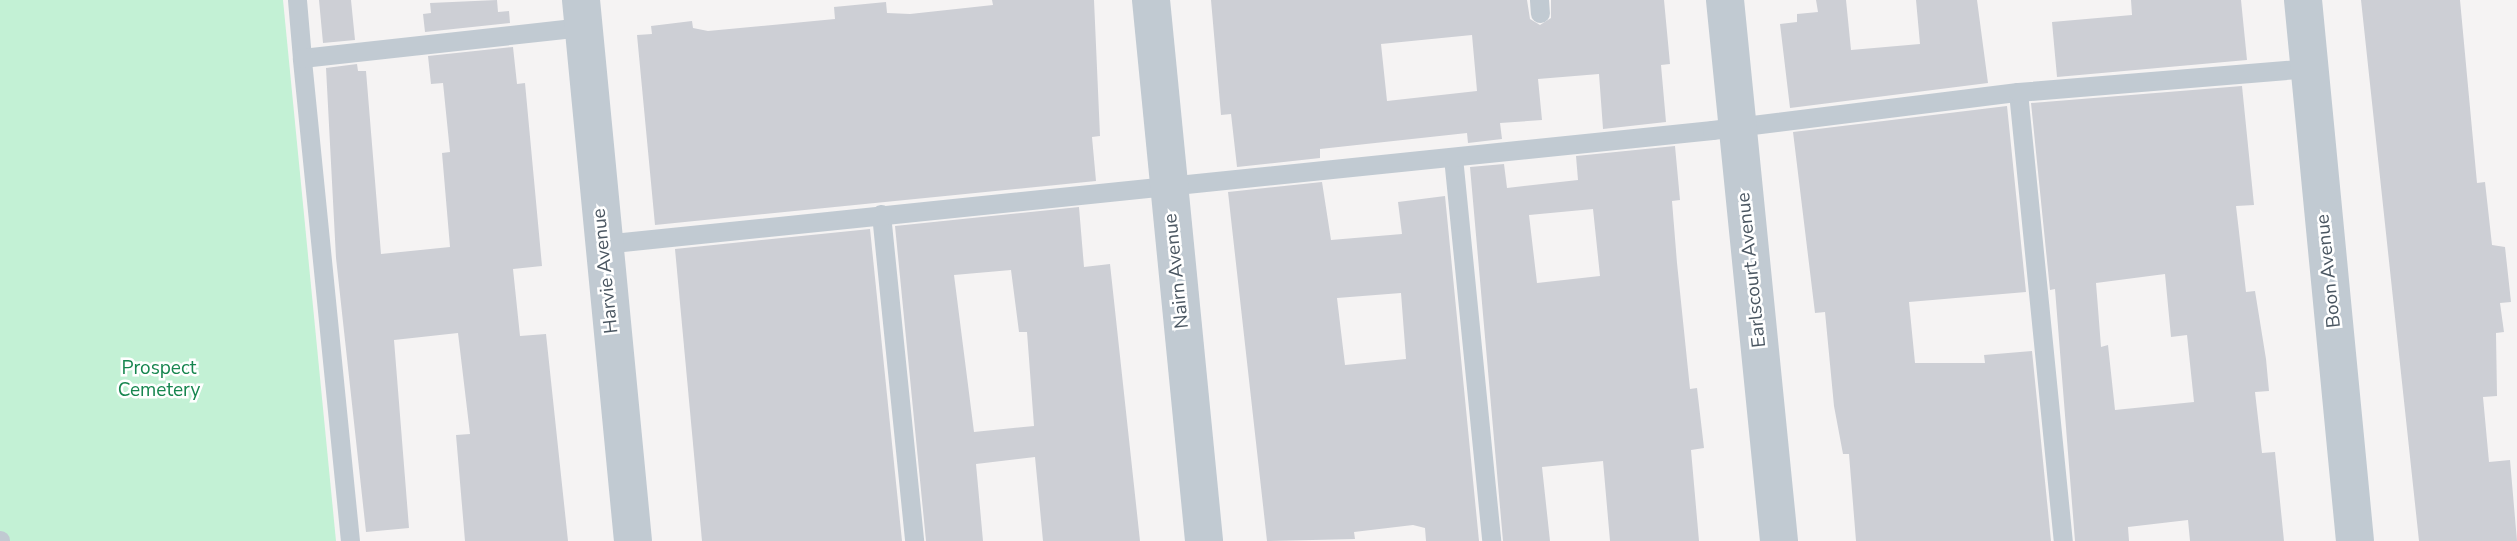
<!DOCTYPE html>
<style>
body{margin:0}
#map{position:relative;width:2517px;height:541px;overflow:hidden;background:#f5f3f3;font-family:"Nunito Sans",sans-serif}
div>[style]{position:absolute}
.green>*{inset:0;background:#c3f1d5}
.building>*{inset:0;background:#cdcfd5}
.lane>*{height:19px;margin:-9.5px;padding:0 9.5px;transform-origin:9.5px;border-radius:9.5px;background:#c1cad2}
.street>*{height:38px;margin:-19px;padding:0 19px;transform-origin:19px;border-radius:19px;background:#c1cad2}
span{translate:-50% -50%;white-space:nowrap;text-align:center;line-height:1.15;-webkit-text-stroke:5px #fff;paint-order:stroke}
.street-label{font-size:19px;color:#4a5661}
.park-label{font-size:19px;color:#17864f}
</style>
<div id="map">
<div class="green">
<div style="clip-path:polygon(0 0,283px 0,336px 541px,0 541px)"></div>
</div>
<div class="building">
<div style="clip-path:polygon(319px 0,351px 0,355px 40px,323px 43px)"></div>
<div style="clip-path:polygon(497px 0,498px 12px,509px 11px,510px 23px,425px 32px,423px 14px,431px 13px,430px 3px)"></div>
<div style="clip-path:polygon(992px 0,1094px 0,1100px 136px,1092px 137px,1096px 181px,655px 225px,637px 35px,652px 34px,651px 26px,692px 21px,693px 28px,708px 31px,835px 19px,834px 7px,886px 2px,887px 13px,910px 14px,993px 5px)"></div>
<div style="clip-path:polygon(evenodd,1211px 0,1527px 0,1530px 19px,1540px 25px,1551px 18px,1551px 0,1664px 0,1670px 64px,1661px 65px,1666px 122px,1603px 129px,1599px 74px,1538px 79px,1542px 120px,1500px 123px,1502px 139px,1468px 143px,1467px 133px,1320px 149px,1320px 158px,1237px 167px,1231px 114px,1221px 115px,1211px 0,1472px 35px,1477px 91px,1387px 101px,1381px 44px,1472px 35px)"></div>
<div style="clip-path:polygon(1816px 0,1846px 0,1851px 50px,1920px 44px,1916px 0,1977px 0,1988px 83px,1790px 108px,1780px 24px,1797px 22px,1797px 14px,1818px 12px)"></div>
<div style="clip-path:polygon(2131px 0,2241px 0,2247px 60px,2057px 77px,2052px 22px,2132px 15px)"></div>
<div style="clip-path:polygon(2361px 0,2460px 0,2477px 183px,2485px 182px,2492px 245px,2505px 247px,2511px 302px,2500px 303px,2504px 332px,2496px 333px,2497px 396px,2483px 397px,2489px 462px,2510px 460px,2517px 541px,2419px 541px)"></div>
<div style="clip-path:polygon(513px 47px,517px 84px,525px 83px,542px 266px,513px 269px,520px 336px,546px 334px,568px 541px,465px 541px,456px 435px,470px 434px,458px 333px,394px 340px,409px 528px,366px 532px,336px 258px,326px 68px,357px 64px,358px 71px,366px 71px,381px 254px,450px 247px,442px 153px,450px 152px,443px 83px,431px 84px,428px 56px)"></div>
<div style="clip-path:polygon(evenodd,2242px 86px,2254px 205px,2236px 206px,2246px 292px,2255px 291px,2266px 359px,2269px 391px,2255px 392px,2262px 453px,2275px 452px,2284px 541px,2190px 541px,2188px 520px,2128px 527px,2129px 541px,2075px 541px,2055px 289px,2050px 290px,2031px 103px,2242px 86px,2165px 274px,2171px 337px,2187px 335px,2194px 402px,2115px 410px,2108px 345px,2101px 347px,2096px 283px,2165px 274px)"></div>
<div style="clip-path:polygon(2007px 106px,2026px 292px,1909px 302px,1915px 363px,1985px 363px,1984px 355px,2032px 351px,2051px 541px,1856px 541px,1849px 454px,1843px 454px,1834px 406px,1825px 312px,1815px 313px,1793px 132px)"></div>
<div style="clip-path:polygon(evenodd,1675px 146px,1680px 200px,1672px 201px,1677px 263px,1690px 389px,1697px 388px,1704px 448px,1691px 450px,1699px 541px,1610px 541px,1603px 461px,1542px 467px,1550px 541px,1503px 541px,1470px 167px,1504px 164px,1507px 188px,1578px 180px,1576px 156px,1675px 146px,1593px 209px,1600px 276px,1537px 283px,1529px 215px,1593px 209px)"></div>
<div style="clip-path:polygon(evenodd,1322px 182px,1331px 240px,1402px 234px,1398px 202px,1445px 196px,1479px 541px,1426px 541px,1425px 528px,1413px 525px,1354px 532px,1355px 539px,1267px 541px,1228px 192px,1322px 182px,1401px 293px,1406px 359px,1345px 365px,1337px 298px,1401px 293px)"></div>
<div style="clip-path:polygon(evenodd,1079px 207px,1084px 267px,1110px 264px,1140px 541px,1043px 541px,1035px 457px,976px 464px,983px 541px,926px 541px,895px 226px,1079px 207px,1011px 270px,1019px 332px,1027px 332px,1034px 426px,974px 432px,954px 275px,1011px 270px)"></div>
<div style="clip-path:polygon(870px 229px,902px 541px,702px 541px,675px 249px)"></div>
</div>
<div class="lane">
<div style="left:297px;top:0;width:58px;rotate:85.1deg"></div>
<div style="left:1539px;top:0;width:13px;rotate:86deg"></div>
<div style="left:2018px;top:92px;width:451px;rotate:84.3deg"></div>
<div style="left:1453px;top:157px;width:386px;rotate:84.3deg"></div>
<div style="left:881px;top:214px;width:329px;rotate:84.2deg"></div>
<div style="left:603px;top:244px;width:1115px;rotate:-5.87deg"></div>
<div style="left:1712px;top:130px;width:308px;rotate:-7.1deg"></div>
<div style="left:2018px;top:92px;width:291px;rotate:-4.7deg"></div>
<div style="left:0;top:540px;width:1px;rotate:90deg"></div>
<div style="left:350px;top:541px;width:485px;rotate:-95.7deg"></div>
<div style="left:302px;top:58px;width:282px;rotate:-6.3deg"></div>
</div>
<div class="street">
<div style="left:581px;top:0;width:543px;rotate:84.51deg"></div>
<div style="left:1151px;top:0;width:544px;rotate:84.4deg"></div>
<div style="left:1725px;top:0;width:544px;rotate:84.3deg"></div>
<div style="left:2303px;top:0;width:543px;rotate:84.51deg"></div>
</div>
<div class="street-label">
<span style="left:1752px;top:270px;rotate:-96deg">Earlscourt Avenue</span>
<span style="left:606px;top:271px;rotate:-96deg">Harvie Avenue</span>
<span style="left:1177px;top:271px;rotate:-96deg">Nairn Avenue</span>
<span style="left:2329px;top:271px;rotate:-96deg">Boon Avenue</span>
</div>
<div class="park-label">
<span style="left:159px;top:380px">Prospect<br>Cemetery</span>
</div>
</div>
